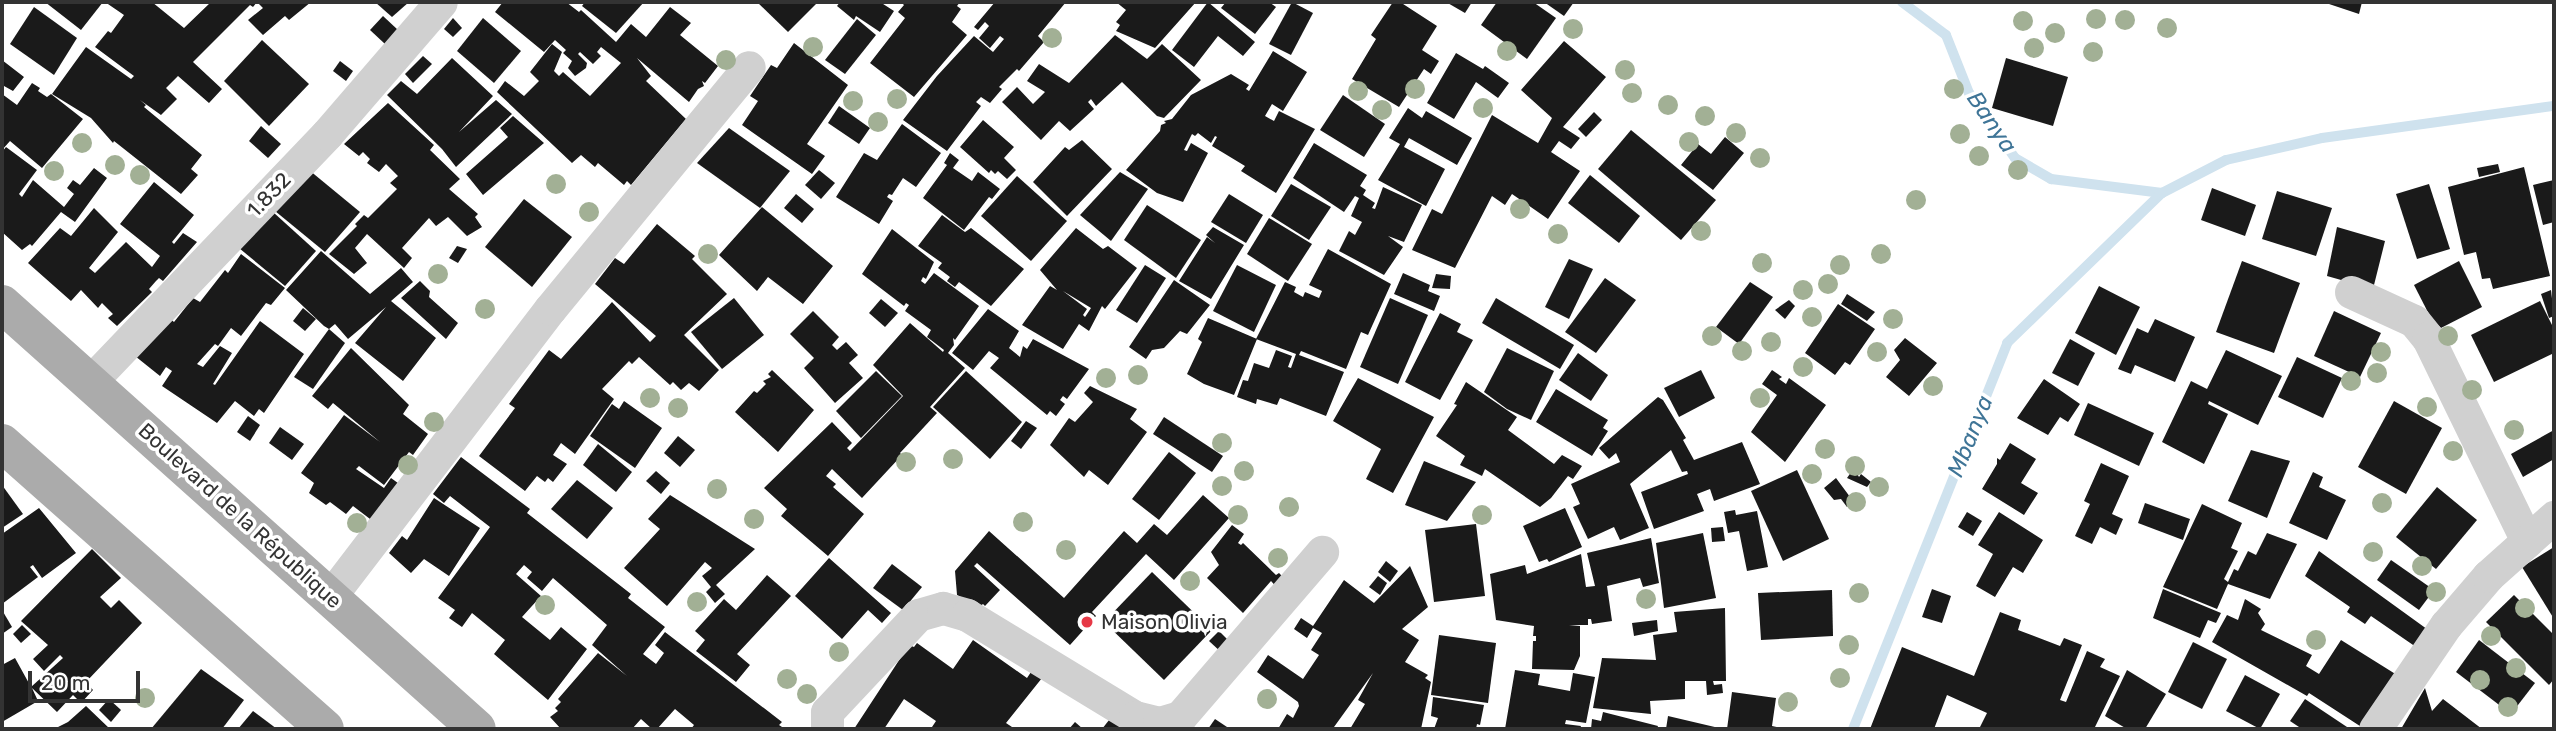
<!DOCTYPE html>
<meta charset="utf-8">
<style>
body{margin:0}
#map{position:relative;width:2556px;height:731px;overflow:hidden;background:#fff;font-family:Rubik,sans-serif}
div>[style]{position:absolute}
.stream>*{height:10px;margin:-5px;padding:0 5px;transform-origin:5px;border-radius:5px;background:#cfe2ee}
.building>*{inset:0;background:#1a1a1a}
.street>*{height:33px;margin:-16.5px;padding:0 16.5px;transform-origin:16.5px;border-radius:16.5px;background:#d0d0d0}
.primary>*{height:38px;margin:-19px;padding:0 19px;transform-origin:19px;border-radius:19px;background:#ababab}
.trees>*{width:20px;height:20px;margin:-10px;border-radius:50%;background:#a2b095}
.dots>*{width:19px;height:19px;translate:-50% -50%;box-sizing:border-box;border:4px solid #fff;border-radius:50%}
span{translate:-50% -50%;white-space:nowrap;text-align:center;line-height:1.15;-webkit-text-stroke:7px #fff;paint-order:stroke}
.street-label{font-size:21px;color:#333}
.poi-label{font-size:21px;color:#333}
.left{translate:0 -50%;text-align:left}
.water-label{font-size:23px;color:#3f7597;font-style:italic}
.frame{position:absolute;inset:0;border:4px solid #333;pointer-events:none}
.scale{position:absolute;left:28px;top:671px;width:112px;height:32px;box-sizing:border-box;border:4px solid #333;border-top:0;padding-left:9px;font-size:21px;line-height:24px;white-space:nowrap;color:#333;-webkit-text-stroke:5px #fff;paint-order:stroke}
</style>
<div id="map">
<div class="stream">
<div style="left:1902px;top:2px;width:55px;rotate:36.9deg"></div>
<div style="left:1946px;top:35px;width:62px;rotate:68.4deg"></div>
<div style="left:1969px;top:93px;width:80px;rotate:54.7deg"></div>
<div style="left:2015px;top:158px;width:42px;rotate:30.3deg"></div>
<div style="left:2051px;top:179px;width:112px;rotate:7.2deg"></div>
<div style="left:1853px;top:729px;width:416px;rotate:-68.2deg"></div>
<div style="left:2007px;top:343px;width:216px;rotate:-44.1deg"></div>
<div style="left:2162px;top:193px;width:72px;rotate:-27.3deg"></div>
<div style="left:2226px;top:160px;width:98px;rotate:-12.9deg"></div>
<div style="left:2322px;top:138px;width:234px;rotate:-7.9deg"></div>
</div>
<div class="building">
<div style="clip-path:polygon(45px 2px,103px 2px,81px 30px)"></div>
<div style="clip-path:polygon(105px 2px,152px 2px,184px 28px,211px 2px,311px 2px,289px 20px,285px 16px,263px 35px,248px 20px,263px 8px,257px 2px,253px 7px,250px 5px,193px 62px,222px 89px,209px 103px,178px 76px,166px 88px,177px 99px,161px 115px,140px 100px,146px 105px,144px 107px,202px 155px,191px 169px,198px 175px,181px 194px,114px 141px,113px 143px,91px 118px,52px 94px,86px 47px,131px 79px,134px 76px,95px 47px,108px 31px,111px 33px,124px 15px)"></div>
<div style="clip-path:polygon(375px 2px,409px 2px,392px 17px)"></div>
<div style="clip-path:polygon(503px 2px,566px 2px,579px 12px,581px 10px,616px 42px,631px 24px,646px 37px,670px 7px,691px 23px,680px 35px,718px 66px,705px 83px,702px 81px,704px 86px,698px 89px,689px 102px,637px 58px,651px 76px,646px 81px,686px 119px,631px 185px,627px 181px,624px 185px,598px 163px,595px 167px,581px 155px,572px 163px,497px 92px,505px 81px,524px 96px,539px 81px,530px 72px,552px 44px,562px 52px,554px 71px,559px 76px,563px 72px,590px 96px,621px 63px,601px 47px,597px 52px,601px 56px,593px 64px,580px 52px,578px 54px,587px 63px,586px 68px,575px 76px,568px 68px,572px 61px,563px 53px,566px 50px,555px 40px,544px 52px,495px 12px)"></div>
<div style="clip-path:polygon(585px 2px,644px 2px,616px 33px,582px 6px)"></div>
<div style="clip-path:polygon(757px 2px,818px 2px,788px 32px)"></div>
<div style="clip-path:polygon(840px 2px,880px 2px,894px 11px,880px 32px,856px 16px,854px 20px,837px 6px)"></div>
<div style="clip-path:polygon(901px 2px,960px 2px,957px 6px,961px 9px,952px 22px,967px 35px,914px 97px,870px 63px,905px 18px,898px 12px,904px 5px)"></div>
<div style="clip-path:polygon(995px 2px,1066px 2px,1038px 36px,1044px 42px,1019px 71px,1017px 69px,999px 87px,1002px 89px,990px 103px,981px 97px,976px 102px,981px 106px,947px 151px,903px 120px,937px 76px,974px 36px,993px 52px,1004px 39px,1000px 36px,990px 48px,979px 38px,989px 26px,985px 22px,978px 30px,974px 27px)"></div>
<div style="clip-path:polygon(1116px 2px,1196px 2px,1155px 48px,1116px 31px,1120px 25px,1116px 22px,1126px 10px)"></div>
<div style="clip-path:polygon(1208px 2px,1255px 42px,1243px 56px,1218px 36px,1194px 67px,1172px 50px)"></div>
<div style="clip-path:polygon(1226px 2px,1269px 2px,1276px 7px,1255px 34px,1221px 8px)"></div>
<div style="clip-path:polygon(1292px 2px,1313px 13px,1291px 55px,1269px 44px)"></div>
<div style="clip-path:polygon(1393px 2px,1400px 2px,1437px 26px,1422px 50px,1439px 61px,1431px 74px,1424px 69px,1399px 107px,1352px 79px,1376px 39px,1371px 35px)"></div>
<div style="clip-path:polygon(1446px 2px,1472px 2px,1465px 13px)"></div>
<div style="clip-path:polygon(1497px 2px,1533px 2px,1556px 18px,1527px 59px,1481px 25px)"></div>
<div style="clip-path:polygon(1544px 2px,1574px 2px,1564px 16px)"></div>
<div style="clip-path:polygon(2323px 2px,2362px 2px,2359px 14px)"></div>
<div style="clip-path:polygon(34px 7px,77px 38px,54px 75px,10px 44px)"></div>
<div style="clip-path:polygon(383px 16px,398px 30px,385px 44px,370px 30px)"></div>
<div style="clip-path:polygon(453px 18px,462px 28px,453px 37px,444px 29px)"></div>
<div style="clip-path:polygon(483px 18px,521px 51px,494px 83px,457px 51px)"></div>
<div style="clip-path:polygon(857px 19px,876px 35px,845px 74px,825px 60px)"></div>
<div style="clip-path:polygon(1115px 35px,1147px 59px,1162px 44px,1201px 80px,1164px 118px,1157px 116px,1122px 82px,1096px 106px,1091px 99px,1088px 102px,1094px 109px,1070px 131px,1059px 121px,1041px 140px,1002px 102px,1017px 87px,1033px 104px,1045px 92px,1027px 81px,1039px 64px,1069px 83px)"></div>
<div style="clip-path:polygon(262px 40px,309px 84px,269px 126px,224px 81px)"></div>
<div style="clip-path:polygon(1564px 41px,1606px 77px,1563px 127px,1580px 138px,1571px 149px,1559px 141px,1551px 152px,1580px 171px,1548px 219px,1512px 194px,1505px 205px,1492px 196px,1455px 268px,1412px 250px,1432px 209px,1442px 214px,1492px 115px,1538px 143px,1552px 118px,1521px 90px)"></div>
<div style="clip-path:polygon(794px 43px,848px 85px,807px 144px,825px 156px,812px 174px,742px 125px,758px 101px,750px 96px,771px 65px,777px 68px)"></div>
<div style="clip-path:polygon(1273px 51px,1307px 72px,1283px 111px,1272px 104px,1265px 116px,1274px 121px,1279px 111px,1315px 129px,1276px 193px,1241px 171px,1245px 166px,1212px 146px,1217px 137px,1215px 136px,1211px 143px,1198px 133px,1195px 136px,1192px 134px,1184px 150px,1187px 151px,1191px 143px,1208px 153px,1183px 202px,1157px 193px,1126px 170px,1160px 131px,1161px 125px,1166px 123px,1164px 121px,1172px 119px,1191px 95px,1231px 74px,1249px 85px,1246px 89px,1249px 91px)"></div>
<div style="clip-path:polygon(1456px 53px,1483px 69px,1485px 66px,1509px 83px,1498px 98px,1476px 82px,1454px 119px,1427px 103px)"></div>
<div style="clip-path:polygon(423px 56px,432px 64px,413px 83px,405px 74px)"></div>
<div style="clip-path:polygon(452px 58px,493px 96px,459px 132px,496px 100px,512px 114px,456px 167px,442px 149px,387px 95px,401px 81px,417px 94px)"></div>
<div style="clip-path:polygon(2006px 58px,2068px 77px,2053px 126px,1992px 108px)"></div>
<div style="clip-path:polygon(2px 60px,24px 77px,13px 91px,4px 86px,2px 91px)"></div>
<div style="clip-path:polygon(340px 61px,353px 71px,346px 81px,333px 71px)"></div>
<div style="clip-path:polygon(32px 83px,40px 88px,38px 91px,47px 97px,51px 94px,83px 119px,42px 168px,10px 141px,2px 150px,2px 94px,17px 105px)"></div>
<div style="clip-path:polygon(1343px 95px,1385px 124px,1364px 157px,1320px 130px)"></div>
<div style="clip-path:polygon(388px 103px,434px 145px,430px 150px,460px 179px,449px 189px,478px 214px,475px 217px,482px 227px,467px 236px,448px 217px,436px 226px,429px 218px,402px 248px,412px 258px,404px 268px,367px 234px,355px 248px,367px 263px,354px 274px,329px 254px,357px 226px,355px 224px,364px 215px,368px 218px,397px 189px,390px 183px,398px 176px,386px 164px,379px 172px,367px 163px,370px 159px,363px 152px,359px 156px,344px 144px)"></div>
<div style="clip-path:polygon(839px 106px,870px 128px,859px 144px,828px 123px)"></div>
<div style="clip-path:polygon(1408px 108px,1422px 118px,1426px 111px,1472px 138px,1457px 165px,1409px 138px,1404px 147px,1445px 169px,1426px 206px,1378px 180px,1400px 144px,1389px 138px)"></div>
<div style="clip-path:polygon(1594px 112px,1602px 120px,1586px 137px,1578px 129px)"></div>
<div style="clip-path:polygon(513px 116px,544px 143px,483px 195px,466px 174px,508px 137px,500px 128px)"></div>
<div style="clip-path:polygon(983px 120px,1014px 147px,1004px 158px,1016px 170px,1007px 179px,998px 171px,995px 174px,991px 170px,989px 173px,960px 147px)"></div>
<div style="clip-path:polygon(902px 124px,941px 153px,916px 187px,903px 178px,892px 195px,889px 194px,887px 197px,893px 201px,879px 224px,836px 197px,864px 153px,877px 160px)"></div>
<div style="clip-path:polygon(261px 126px,281px 144px,268px 158px,249px 141px)"></div>
<div style="clip-path:polygon(729px 128px,790px 171px,760px 208px,697px 163px)"></div>
<div style="clip-path:polygon(1631px 130px,1716px 200px,1681px 240px,1598px 169px)"></div>
<div style="clip-path:polygon(1725px 137px,1744px 153px,1713px 190px,1681px 165px,1698px 144px,1711px 154px)"></div>
<div style="clip-path:polygon(1082px 140px,1112px 169px,1067px 216px,1033px 182px,1065px 147px,1069px 150px)"></div>
<div style="clip-path:polygon(1314px 143px,1367px 175px,1360px 186px,1366px 190px,1363px 195px,1375px 203px,1372px 208px,1375px 209px,1383px 187px,1422px 205px,1404px 242px,1388px 236px,1403px 247px,1384px 275px,1339px 251px,1349px 231px,1355px 235px,1362px 222px,1351px 216px,1359px 198px,1355px 196px,1344px 212px,1293px 178px)"></div>
<div style="clip-path:polygon(6px 147px,37px 170px,19px 194px,22px 197px,33px 180px,64px 207px,74px 194px,67px 188px,73px 180px,80px 185px,94px 168px,107px 178px,75px 222px,61px 212px,32px 246px,30px 244px,22px 250px,2px 232px,2px 152px)"></div>
<div style="clip-path:polygon(950px 153px,959px 160px,953px 168px,972px 181px,978px 172px,1000px 189px,992px 199px,989px 197px,964px 230px,923px 198px,947px 165px,944px 163px)"></div>
<div style="clip-path:polygon(2498px 164px,2500px 172px,2479px 177px,2477px 168px)"></div>
<div style="clip-path:polygon(2524px 167px,2550px 276px,2493px 289px,2490px 278px,2482px 279px,2476px 252px,2464px 255px,2448px 187px)"></div>
<div style="clip-path:polygon(309px 170px,360px 212px,325px 252px,275px 211px)"></div>
<div style="clip-path:polygon(819px 170px,835px 183px,821px 199px,805px 185px)"></div>
<div style="clip-path:polygon(1120px 172px,1148px 189px,1111px 241px,1080px 215px)"></div>
<div style="clip-path:polygon(1590px 175px,1640px 216px,1619px 243px,1568px 203px)"></div>
<div style="clip-path:polygon(1017px 176px,1067px 221px,1031px 261px,981px 216px)"></div>
<div style="clip-path:polygon(2554px 180px,2554px 222px,2543px 225px,2533px 185px)"></div>
<div style="clip-path:polygon(154px 182px,194px 215px,172px 242px,174px 244px,183px 233px,197px 242px,163px 281px,159px 278px,156px 281px,149px 289px,152px 292px,117px 326px,108px 318px,113px 314px,102px 303px,98px 308px,81px 290px,71px 301px,28px 263px,60px 228px,71px 236px,94px 208px,118px 232px,89px 268px,95px 273px,126px 242px,152px 267px,160px 256px,120px 224px)"></div>
<div style="clip-path:polygon(1291px 184px,1331px 207px,1309px 240px,1271px 216px)"></div>
<div style="clip-path:polygon(2429px 184px,2450px 249px,2417px 259px,2396px 194px)"></div>
<div style="clip-path:polygon(2212px 188px,2256px 205px,2245px 236px,2201px 220px)"></div>
<div style="clip-path:polygon(2277px 191px,2332px 208px,2316px 256px,2262px 239px)"></div>
<div style="clip-path:polygon(796px 194px,814px 209px,802px 223px,784px 208px)"></div>
<div style="clip-path:polygon(1229px 194px,1263px 215px,1246px 243px,1211px 222px)"></div>
<div style="clip-path:polygon(524px 199px,572px 237px,532px 287px,485px 247px)"></div>
<div style="clip-path:polygon(1147px 205px,1201px 240px,1176px 278px,1124px 240px)"></div>
<div style="clip-path:polygon(762px 207px,833px 266px,803px 304px,768px 277px,757px 291px,719px 255px)"></div>
<div style="clip-path:polygon(273px 212px,316px 251px,285px 286px,239px 248px)"></div>
<div style="clip-path:polygon(942px 215px,965px 232px,971px 228px,1024px 269px,991px 306px,959px 282px,955px 287px,947px 281px,950px 277px,938px 268px,942px 263px,918px 246px)"></div>
<div style="clip-path:polygon(1269px 218px,1312px 244px,1288px 281px,1247px 254px)"></div>
<div style="clip-path:polygon(657px 224px,695px 256px,692px 259px,727px 294px,684px 335px,719px 370px,699px 391px,689px 383px,681px 390px,673px 382px,670px 385px,639px 357px,632px 364px,629px 361px,602px 389px,614px 399px,575px 454px,561px 443px,553px 455px,567px 464px,553px 482px,548px 478px,545px 482px,537px 476px,525px 491px,479px 456px,515px 408px,509px 404px,549px 350px,561px 359px,612px 302px,650px 342px,656px 336px,595px 284px,615px 258px,624px 264px)"></div>
<div style="clip-path:polygon(1213px 227px,1244px 245px,1211px 299px,1179px 281px,1207px 237px,1215px 243px,1206px 235px)"></div>
<div style="clip-path:polygon(2337px 227px,2385px 241px,2373px 289px,2327px 276px)"></div>
<div style="clip-path:polygon(evenodd,1076px 228px,1103px 249px,1108px 246px,1137px 268px,1105px 309px,1102px 306px,1089px 331px,1079px 324px,1063px 349px,1022px 325px,1050px 286px,1057px 290px,1040px 270px,1076px 228px,1063px 291px,1091px 308px,1085px 317px,1083px 315px,1087px 309px,1063px 291px)"></div>
<div style="clip-path:polygon(892px 229px,934px 262px,926px 279px,923px 277px,921px 281px,925px 284px,934px 273px,979px 306px,955px 340px,953px 338px,954px 345px,948px 353px,965px 368px,930px 407px,937px 413px,900px 453px,902px 455px,862px 498px,832px 469px,826px 476px,836px 484px,833px 487px,864px 514px,828px 556px,781px 516px,787px 509px,764px 488px,832px 422px,852px 443px,847px 448px,850px 451px,903px 396px,873px 365px,910px 323px,943px 352px,944px 350px,927px 337px,931px 330px,905px 311px,909px 305px,906px 303px,904px 306px,862px 274px)"></div>
<div style="clip-path:polygon(457px 246px,467px 249px,458px 263px,449px 258px)"></div>
<div style="clip-path:polygon(1328px 249px,1391px 284px,1368px 335px,1361px 332px,1346px 369px,1301px 351px,1299px 355px,1344px 372px,1326px 416px,1280px 398px,1277px 405px,1257px 399px,1256px 404px,1237px 397px,1243px 380px,1248px 381px,1254px 363px,1269px 368px,1276px 350px,1292px 356px,1288px 367px,1291px 368px,1296px 354px,1256px 339px,1285px 282px,1296px 287px,1294px 292px,1303px 297px,1305px 292px,1319px 298px,1322px 291px,1309px 285px)"></div>
<div style="clip-path:polygon(321px 251px,370px 294px,401px 268px,413px 282px,391px 301px,436px 338px,403px 381px,355px 343px,386px 307px,348px 339px,335px 324px,329px 329px,324px 326px,286px 290px)"></div>
<div style="clip-path:polygon(241px 254px,285px 288px,271px 305px,266px 303px,241px 336px,231px 328px,218px 346px,215px 344px,197px 364px,203px 367px,220px 346px,232px 353px,213px 384px,215px 385px,260px 321px,304px 354px,264px 413px,259px 409px,254px 416px,235px 401px,217px 423px,162px 386px,172px 371px,166px 367px,160px 376px,135px 356px,167px 316px,174px 322px,193px 298px,200px 302px,225px 270px,228px 273px)"></div>
<div style="clip-path:polygon(1569px 259px,1593px 269px,1569px 319px,1545px 307px)"></div>
<div style="clip-path:polygon(2242px 261px,2300px 283px,2274px 353px,2216px 332px)"></div>
<div style="clip-path:polygon(2459px 261px,2482px 307px,2437px 330px,2414px 285px)"></div>
<div style="clip-path:polygon(1145px 265px,1166px 278px,1137px 323px,1116px 310px)"></div>
<div style="clip-path:polygon(1237px 265px,1276px 285px,1254px 332px,1213px 311px)"></div>
<div style="clip-path:polygon(1403px 273px,1430px 285px,1428px 291px,1440px 296px,1434px 311px,1394px 294px)"></div>
<div style="clip-path:polygon(1436px 274px,1451px 276px,1450px 289px,1432px 288px)"></div>
<div style="clip-path:polygon(1605px 278px,1636px 300px,1596px 353px,1565px 332px)"></div>
<div style="clip-path:polygon(1174px 280px,1210px 305px,1187px 334px,1180px 331px,1164px 348px,1152px 350px,1146px 359px,1129px 347px)"></div>
<div style="clip-path:polygon(420px 281px,430px 291px,429px 297px,458px 323px,446px 339px,401px 298px)"></div>
<div style="clip-path:polygon(1750px 282px,1773px 297px,1739px 344px,1716px 327px)"></div>
<div style="clip-path:polygon(2099px 286px,2140px 307px,2116px 355px,2075px 333px)"></div>
<div style="clip-path:polygon(2551px 290px,2554px 316px,2549px 318px,2541px 294px)"></div>
<div style="clip-path:polygon(1847px 294px,1875px 312px,1867px 321px,1841px 304px)"></div>
<div style="clip-path:polygon(734px 298px,764px 335px,722px 369px,691px 332px)"></div>
<div style="clip-path:polygon(1390px 298px,1428px 315px,1398px 384px,1360px 367px)"></div>
<div style="clip-path:polygon(1496px 298px,1574px 345px,1560px 369px,1482px 323px)"></div>
<div style="clip-path:polygon(881px 299px,898px 313px,885px 327px,869px 313px)"></div>
<div style="clip-path:polygon(1789px 300px,1795px 306px,1785px 319px,1775px 310px)"></div>
<div style="clip-path:polygon(2540px 301px,2554px 329px,2554px 353px,2494px 382px,2471px 335px)"></div>
<div style="clip-path:polygon(1838px 304px,1875px 329px,1850px 365px,1845px 362px,1835px 375px,1805px 353px)"></div>
<div style="clip-path:polygon(303px 308px,316px 319px,305px 331px,293px 321px)"></div>
<div style="clip-path:polygon(988px 309px,1019px 331px,1009px 348px,1020px 357px,1023px 346px,1027px 349px,1033px 339px,1089px 369px,1067px 399px,1063px 396px,1060px 400px,1065px 404px,1056px 416px,1050px 411px,1047px 415px,990px 368px,999px 358px,989px 351px,973px 370px,952px 353px)"></div>
<div style="clip-path:polygon(813px 311px,839px 337px,832px 345px,837px 350px,846px 342px,858px 355px,849px 363px,863px 378px,835px 403px,804px 368px,814px 358px,790px 334px)"></div>
<div style="clip-path:polygon(2334px 311px,2381px 333px,2360px 377px,2314px 356px)"></div>
<div style="clip-path:polygon(1440px 313px,1461px 324px,1457px 332px,1473px 340px,1440px 400px,1405px 382px)"></div>
<div style="clip-path:polygon(1208px 318px,1257px 339px,1234px 395px,1204px 384px,1187px 374px,1202px 342px,1198px 339px)"></div>
<div style="clip-path:polygon(2155px 319px,2195px 337px,2175px 382px,2135px 365px,2131px 374px,2118px 369px,2137px 328px,2148px 333px)"></div>
<div style="clip-path:polygon(329px 329px,345px 343px,313px 389px,294px 377px)"></div>
<div style="clip-path:polygon(1905px 338px,1937px 363px,1909px 396px,1886px 377px,1900px 360px,1894px 350px)"></div>
<div style="clip-path:polygon(2070px 339px,2095px 353px,2078px 386px,2052px 373px)"></div>
<div style="clip-path:polygon(351px 348px,409px 405px,403px 414px,428px 434px,413px 455px,409px 452px,384px 485px,359px 466px,356px 469px,384px 488px,391px 478px,402px 486px,374px 522px,353px 506px,346px 514px,330px 502px,326px 505px,309px 493px,314px 483px,301px 473px,344px 415px,380px 442px,333px 403px,328px 409px,312px 396px)"></div>
<div style="clip-path:polygon(1507px 348px,1554px 371px,1531px 420px,1507px 409px,1484px 392px)"></div>
<div style="clip-path:polygon(2226px 350px,2282px 376px,2258px 425px,2209px 401px,2208px 404px,2228px 414px,2204px 464px,2162px 442px,2191px 381px,2207px 389px)"></div>
<div style="clip-path:polygon(1578px 353px,1608px 375px,1591px 401px,1559px 380px)"></div>
<div style="clip-path:polygon(2297px 357px,2342px 378px,2323px 418px,2278px 397px)"></div>
<div style="clip-path:polygon(772px 370px,814px 410px,778px 452px,735px 412px,754px 391px,757px 393px,766px 384px,763px 381px,771px 377px,768px 374px)"></div>
<div style="clip-path:polygon(1701px 370px,1715px 398px,1679px 417px,1664px 388px)"></div>
<div style="clip-path:polygon(1772px 370px,1782px 377px,1779px 379px,1786px 384px,1789px 378px,1826px 405px,1785px 462px,1751px 432px,1777px 395px,1762px 384px)"></div>
<div style="clip-path:polygon(876px 371px,902px 396px,861px 438px,836px 411px)"></div>
<div style="clip-path:polygon(966px 371px,1022px 422px,990px 459px,933px 407px)"></div>
<div style="clip-path:polygon(1358px 378px,1434px 417px,1393px 493px,1366px 479px,1381px 449px,1333px 421px)"></div>
<div style="clip-path:polygon(2044px 379px,2080px 404px,2068px 422px,2060px 417px,2048px 435px,2017px 418px)"></div>
<div style="clip-path:polygon(1466px 382px,1517px 417px,1508px 430px,1554px 464px,1562px 455px,1582px 466px,1573px 479px,1568px 476px,1551px 498px,1540px 507px,1485px 469px,1482px 476px,1460px 465px,1465px 456px,1436px 436px,1457px 405px,1454px 404px)"></div>
<div style="clip-path:polygon(1090px 386px,1137px 409px,1130px 419px,1147px 432px,1108px 485px,1089px 470px,1084px 477px,1050px 445px,1069px 418px,1075px 422px,1093px 402px,1084px 393px)"></div>
<div style="clip-path:polygon(1556px 389px,1608px 420px,1603px 428px,1608px 431px,1592px 456px,1536px 422px)"></div>
<div style="clip-path:polygon(1658px 397px,1663px 400px,1686px 438px,1683px 440px,1694px 460px,1742px 442px,1760px 484px,1714px 501px,1710px 489px,1697px 494px,1704px 511px,1654px 529px,1641px 492px,1688px 474px,1687px 471px,1682px 472px,1671px 450px,1630px 484px,1649px 528px,1620px 540px,1614px 527px,1588px 539px,1573px 507px,1580px 504px,1571px 484px,1620px 462px,1616px 453px,1609px 459px,1599px 448px)"></div>
<div style="clip-path:polygon(624px 401px,662px 428px,635px 468px,590px 436px,612px 404px,619px 409px)"></div>
<div style="clip-path:polygon(2394px 401px,2442px 428px,2406px 494px,2358px 467px)"></div>
<div style="clip-path:polygon(2088px 403px,2154px 433px,2139px 466px,2074px 435px)"></div>
<div style="clip-path:polygon(248px 416px,260px 425px,250px 441px,237px 432px)"></div>
<div style="clip-path:polygon(1164px 417px,1223px 456px,1212px 472px,1153px 434px)"></div>
<div style="clip-path:polygon(1026px 421px,1037px 428px,1021px 449px,1011px 441px)"></div>
<div style="clip-path:polygon(280px 427px,304px 444px,292px 460px,269px 443px)"></div>
<div style="clip-path:polygon(2554px 430px,2554px 459px,2523px 477px,2511px 454px)"></div>
<div style="clip-path:polygon(678px 436px,695px 450px,680px 467px,664px 453px)"></div>
<div style="clip-path:polygon(2010px 443px,2036px 459px,2021px 483px,2038px 493px,2024px 515px,1982px 489px,1997px 464px,1997px 458px,2000px 460px)"></div>
<div style="clip-path:polygon(598px 444px,632px 472px,616px 492px,583px 465px)"></div>
<div style="clip-path:polygon(2251px 450px,2290px 461px,2267px 518px,2228px 501px)"></div>
<div style="clip-path:polygon(1169px 452px,1196px 473px,1159px 520px,1132px 499px)"></div>
<div style="clip-path:polygon(461px 457px,530px 509px,527px 513px,631px 594px,628px 598px,665px 627px,643px 654px,656px 664px,664px 653px,655px 645px,665px 632px,782px 722px,779px 725px,785px 729px,691px 729px,694px 725px,675px 709px,657px 729px,652px 729px,641px 719px,632px 729px,561px 729px,550px 717px,558px 711px,555px 708px,561px 702px,558px 699px,598px 653px,627px 676px,592px 645px,607px 625px,553px 578px,542px 591px,527px 578px,532px 572px,524px 565px,516px 574px,541px 596px,522px 617px,550px 640px,561px 627px,587px 649px,548px 700px,494px 654px,505px 640px,472px 613px,462px 627px,449px 618px,455px 610px,438px 598px,490px 527px,450px 496px,444px 503px,433px 494px)"></div>
<div style="clip-path:polygon(1424px 461px,1476px 482px,1447px 521px,1405px 505px)"></div>
<div style="clip-path:polygon(2101px 463px,2129px 476px,2112px 514px,2123px 519px,2116px 535px,2100px 527px,2092px 544px,2075px 536px,2090px 504px,2084px 501px)"></div>
<div style="clip-path:polygon(1854px 468px,1859px 477px,1861px 474px,1871px 482px,1867px 487px,1847px 478px)"></div>
<div style="clip-path:polygon(1797px 470px,1829px 539px,1783px 561px,1751px 491px)"></div>
<div style="clip-path:polygon(656px 471px,670px 483px,661px 494px,646px 481px)"></div>
<div style="clip-path:polygon(2313px 472px,2323px 477px,2319px 487px,2346px 500px,2327px 540px,2289px 523px)"></div>
<div style="clip-path:polygon(1836px 478px,1853px 501px,1847px 507px,1841px 499px,1834px 500px,1824px 488px)"></div>
<div style="clip-path:polygon(577px 480px,613px 508px,587px 539px,551px 509px)"></div>
<div style="clip-path:polygon(2px 485px,23px 514px,2px 528px)"></div>
<div style="clip-path:polygon(2437px 487px,2477px 520px,2436px 569px,2396px 537px)"></div>
<div style="clip-path:polygon(670px 495px,755px 549px,716px 585px,725px 594px,715px 603px,706px 592px,711px 587px,702px 576px,712px 568px,705px 562px,667px 606px,624px 568px,660px 529px,648px 519px)"></div>
<div style="clip-path:polygon(1203px 495px,1229px 518px,1174px 580px,1146px 554px,1092px 612px,1096px 616px,1070px 645px,977px 563px,974px 566px,1000px 590px,985px 606px,983px 604px,979px 607px,957px 595px,955px 571px,989px 531px,1064px 598px,1124px 531px,1137px 543px,1154px 524px,1167px 535px)"></div>
<div style="clip-path:polygon(434px 498px,480px 528px,449px 576px,424px 559px,411px 573px,389px 553px,402px 536px,407px 540px)"></div>
<div style="clip-path:polygon(2145px 503px,2190px 519px,2183px 540px,2138px 523px)"></div>
<div style="clip-path:polygon(2202px 504px,2242px 523px,2231px 548px,2238px 551px,2224px 579px,2228px 582px,2234px 569px,2238px 571px,2248px 551px,2256px 555px,2267px 533px,2297px 544px,2270px 599px,2228px 584px,2217px 609px,2163px 587px)"></div>
<div style="clip-path:polygon(39px 508px,76px 553px,42px 578px,33px 565px,30px 567px,38px 577px,2px 604px,2px 534px)"></div>
<div style="clip-path:polygon(1565px 508px,1582px 547px,1549px 562px,1547px 559px,1539px 562px,1523px 526px)"></div>
<div style="clip-path:polygon(1735px 510px,1736px 515px,1757px 511px,1768px 567px,1747px 571px,1739px 531px,1728px 533px,1724px 512px)"></div>
<div style="clip-path:polygon(1967px 512px,1982px 521px,1973px 536px,1958px 527px)"></div>
<div style="clip-path:polygon(1999px 512px,2043px 540px,2023px 573px,2013px 567px,1995px 597px,1976px 586px,1993px 554px,1978px 545px)"></div>
<div style="clip-path:polygon(1476px 524px,1485px 596px,1434px 602px,1425px 530px)"></div>
<div style="clip-path:polygon(1232px 525px,1244px 534px,1238px 543px,1241px 545px,1243px 543px,1276px 575px,1279px 573px,1288px 582px,1280px 591px,1271px 581px,1243px 613px,1207px 578px,1219px 565px,1211px 552px)"></div>
<div style="clip-path:polygon(1723px 527px,1725px 541px,1712px 542px,1711px 528px)"></div>
<div style="clip-path:polygon(1703px 533px,1716px 598px,1664px 608px,1656px 543px)"></div>
<div style="clip-path:polygon(1651px 538px,1659px 583px,1643px 587px,1640px 578px,1607px 586px,1612px 621px,1592px 624px,1591px 619px,1588px 619px,1588px 625px,1569px 625px,1580px 626px,1580px 656px,1574px 670px,1532px 669px,1533px 641px,1536px 641px,1536px 636px,1533px 636px,1534px 626px,1496px 620px,1490px 574px,1525px 565px,1527px 574px,1581px 554px,1586px 587px,1595px 586px,1587px 553px)"></div>
<div style="clip-path:polygon(2554px 547px,2554px 619px,2522px 567px)"></div>
<div style="clip-path:polygon(92px 549px,121px 578px,100px 597px,111px 608px,119px 600px,142px 623px,86px 682px,93px 690px,81px 703px,73px 695px,57px 712px,32px 688px,38px 701px,2px 722px,2px 665px,15px 658px,31px 687px,63px 658px,60px 655px,44px 671px,33px 659px,48px 645px,21px 621px)"></div>
<div style="clip-path:polygon(2319px 551px,2431px 632px,2416px 647px,2371px 616px,2365px 624px,2347px 612px,2350px 607px,2305px 576px)"></div>
<div style="clip-path:polygon(829px 558px,891px 613px,882px 623px,868px 610px,842px 639px,795px 596px)"></div>
<div style="clip-path:polygon(2391px 560px,2434px 590px,2419px 610px,2377px 580px)"></div>
<div style="clip-path:polygon(1386px 561px,1398px 571px,1390px 582px,1378px 572px)"></div>
<div style="clip-path:polygon(892px 564px,922px 587px,903px 610px,873px 588px)"></div>
<div style="clip-path:polygon(1410px 566px,1428px 607px,1402px 629px,1419px 640px,1405px 662px,1428px 675px,1425px 678px,1431px 682px,1421px 729px,1350px 729px,1365px 704px,1358px 700px,1373px 673px,1334px 727px,1337px 729px,1278px 729px,1287px 714px,1293px 718px,1299px 706px,1298px 702px,1257px 672px,1268px 655px,1303px 679px,1319px 655px,1311px 650px,1322px 633px,1313px 628px,1307px 638px,1294px 629px,1301px 618px,1313px 626px,1344px 580px,1374px 603px)"></div>
<div style="clip-path:polygon(1152px 572px,1212px 630px,1164px 680px,1104px 622px)"></div>
<div style="clip-path:polygon(767px 575px,791px 596px,737px 654px,750px 665px,736px 682px,696px 651px,705px 640px,695px 631px,724px 599px,736px 610px)"></div>
<div style="clip-path:polygon(1378px 576px,1387px 583px,1380px 595px,1369px 587px)"></div>
<div style="clip-path:polygon(1932px 589px,1951px 596px,1942px 623px,1922px 617px)"></div>
<div style="clip-path:polygon(2163px 589px,2221px 613px,2216px 623px,2208px 620px,2200px 638px,2153px 618px)"></div>
<div style="clip-path:polygon(1832px 590px,1833px 636px,1761px 640px,1758px 593px)"></div>
<div style="clip-path:polygon(2514px 595px,2554px 635px,2554px 679px,2549px 685px,2486px 622px)"></div>
<div style="clip-path:polygon(2245px 599px,2261px 609px,2258px 613px,2265px 624px,2261px 630px,2312px 655px,2306px 666px,2319px 674px,2341px 640px,2397px 675px,2363px 728px,2309px 693px,2307px 696px,2212px 642px,2227px 615px,2238px 620px)"></div>
<div style="clip-path:polygon(1725px 608px,1726px 681px,1713px 681px,1714px 685px,1722px 684px,1723px 693px,1707px 695px,1706px 681px,1685px 681px,1685px 699px,1650px 701px,1651px 714px,1593px 708px,1602px 658px,1656px 660px,1653px 635px,1677px 632px,1674px 612px)"></div>
<div style="clip-path:polygon(2px 610px,12px 627px,2px 634px)"></div>
<div style="clip-path:polygon(2000px 612px,2021px 620px,2018px 630px,2060px 646px,2064px 638px,2082px 645px,2060px 700px,2066px 702px,2087px 651px,2105px 659px,2100px 667px,2120px 676px,2095px 727px,1979px 729px,1987px 713px,1947px 695px,1934px 729px,1870px 729px,1902px 647px,1974px 676px)"></div>
<div style="clip-path:polygon(1657px 620px,1658px 631px,1634px 636px,1632px 623px)"></div>
<div style="clip-path:polygon(22px 625px,31px 634px,21px 643px,13px 634px)"></div>
<div style="clip-path:polygon(1219px 631px,1232px 644px,1222px 653px,1209px 641px)"></div>
<div style="clip-path:polygon(1439px 635px,1496px 643px,1488px 703px,1431px 695px)"></div>
<div style="clip-path:polygon(973px 640px,1027px 678px,1035px 666px,1046px 673px,1006px 723px,1015px 729px,935px 729px,932px 727px,936px 721px,904px 699px,884px 729px,854px 729px,909px 645px,914px 647px,917px 643px,953px 669px)"></div>
<div style="clip-path:polygon(2479px 640px,2535px 683px,2511px 714px,2456px 672px)"></div>
<div style="clip-path:polygon(2193px 642px,2227px 659px,2202px 709px,2168px 692px)"></div>
<div style="clip-path:polygon(201px 669px,244px 700px,222px 729px,151px 729px)"></div>
<div style="clip-path:polygon(1515px 670px,1540px 674px,1538px 685px,1570px 691px,1573px 673px,1595px 677px,1586px 723px,1566px 720px,1565px 724px,1581px 726px,1580px 729px,1505px 729px)"></div>
<div style="clip-path:polygon(2127px 670px,2166px 694px,2145px 729px,2127px 729px,2105px 716px)"></div>
<div style="clip-path:polygon(2245px 675px,2280px 694px,2260px 729px,2226px 711px)"></div>
<div style="clip-path:polygon(2425px 688px,2432px 711px,2443px 699px,2482px 729px,2401px 729px)"></div>
<div style="clip-path:polygon(1732px 692px,1776px 698px,1772px 726px,1785px 729px,1727px 729px)"></div>
<div style="clip-path:polygon(1433px 697px,1484px 705px,1480px 725px,1477px 724px,1476px 729px,1434px 729px,1438px 718px,1431px 716px)"></div>
<div style="clip-path:polygon(109px 699px,121px 710px,111px 722px,99px 710px)"></div>
<div style="clip-path:polygon(2305px 699px,2350px 729px,2302px 729px,2290px 721px)"></div>
<div style="clip-path:polygon(86px 706px,110px 729px,54px 729px,68px 722px)"></div>
<div style="clip-path:polygon(253px 711px,277px 729px,238px 729px)"></div>
<div style="clip-path:polygon(1603px 712px,1658px 726px,1657px 729px,1591px 729px,1592px 719px,1601px 721px)"></div>
<div style="clip-path:polygon(1113px 715px,1131px 729px,1102px 729px)"></div>
<div style="clip-path:polygon(1668px 716px,1719px 728px,1719px 729px,1666px 729px)"></div>
<div style="clip-path:polygon(1215px 719px,1230px 729px,1208px 729px)"></div>
<div style="clip-path:polygon(1075px 722px,1083px 729px,1069px 729px)"></div>
</div>
<div class="street">
<div style="left:2351px;top:292px;width:69px;rotate:24.7deg"></div>
<div style="left:2414px;top:321px;width:22px;rotate:51deg"></div>
<div style="left:2428px;top:338px;width:226px;rotate:64deg"></div>
<div style="left:91px;top:381px;width:342px;rotate:-46.3deg"></div>
<div style="left:327px;top:134px;width:174px;rotate:-49.2deg"></div>
<div style="left:329px;top:598px;width:364px;rotate:-52.6deg"></div>
<div style="left:550px;top:309px;width:313px;rotate:-50.6deg"></div>
<div style="left:827px;top:729px;width:17px;rotate:-90deg"></div>
<div style="left:827px;top:712px;width:133px;rotate:-46.8deg"></div>
<div style="left:918px;top:615px;width:26px;rotate:-16deg"></div>
<div style="left:943px;top:608px;width:25px;rotate:16deg"></div>
<div style="left:967px;top:615px;width:197px;rotate:31.3deg"></div>
<div style="left:1135px;top:717px;width:25px;rotate:14deg"></div>
<div style="left:1159px;top:723px;width:22px;rotate:-16deg"></div>
<div style="left:1180px;top:717px;width:218px;rotate:-49.3deg"></div>
<div style="left:2375px;top:729px;width:126px;rotate:-55.7deg"></div>
<div style="left:2446px;top:625px;width:65px;rotate:-49.4deg"></div>
<div style="left:2488px;top:576px;width:89px;rotate:-41.8deg"></div>
</div>
<div class="primary">
<div style="left:2px;top:304px;width:637px;rotate:41.82deg"></div>
<div style="left:2px;top:443px;width:431px;rotate:41.5deg"></div>
</div>
<div class="trees">
<div style="left:2096px;top:19px"></div>
<div style="left:2125px;top:20px"></div>
<div style="left:2023px;top:21px"></div>
<div style="left:2167px;top:28px"></div>
<div style="left:1573px;top:29px"></div>
<div style="left:2055px;top:33px"></div>
<div style="left:1052px;top:38px"></div>
<div style="left:813px;top:47px"></div>
<div style="left:2034px;top:48px"></div>
<div style="left:1507px;top:51px"></div>
<div style="left:2093px;top:52px"></div>
<div style="left:726px;top:60px"></div>
<div style="left:1625px;top:70px"></div>
<div style="left:1415px;top:89px"></div>
<div style="left:1954px;top:89px"></div>
<div style="left:1358px;top:91px"></div>
<div style="left:1632px;top:93px"></div>
<div style="left:897px;top:99px"></div>
<div style="left:853px;top:101px"></div>
<div style="left:1668px;top:105px"></div>
<div style="left:1483px;top:108px"></div>
<div style="left:1382px;top:110px"></div>
<div style="left:1705px;top:116px"></div>
<div style="left:878px;top:122px"></div>
<div style="left:1736px;top:133px"></div>
<div style="left:1960px;top:134px"></div>
<div style="left:1689px;top:142px"></div>
<div style="left:82px;top:143px"></div>
<div style="left:1979px;top:156px"></div>
<div style="left:1760px;top:158px"></div>
<div style="left:115px;top:165px"></div>
<div style="left:2018px;top:170px"></div>
<div style="left:54px;top:171px"></div>
<div style="left:140px;top:175px"></div>
<div style="left:556px;top:184px"></div>
<div style="left:1916px;top:200px"></div>
<div style="left:1520px;top:209px"></div>
<div style="left:589px;top:212px"></div>
<div style="left:1701px;top:231px"></div>
<div style="left:1558px;top:234px"></div>
<div style="left:708px;top:254px"></div>
<div style="left:1881px;top:254px"></div>
<div style="left:1762px;top:263px"></div>
<div style="left:1840px;top:265px"></div>
<div style="left:438px;top:274px"></div>
<div style="left:1828px;top:284px"></div>
<div style="left:1803px;top:290px"></div>
<div style="left:485px;top:309px"></div>
<div style="left:1812px;top:317px"></div>
<div style="left:1893px;top:319px"></div>
<div style="left:1712px;top:336px"></div>
<div style="left:2448px;top:336px"></div>
<div style="left:1771px;top:342px"></div>
<div style="left:1742px;top:351px"></div>
<div style="left:1877px;top:352px"></div>
<div style="left:2381px;top:352px"></div>
<div style="left:1803px;top:367px"></div>
<div style="left:2377px;top:373px"></div>
<div style="left:1138px;top:375px"></div>
<div style="left:1106px;top:378px"></div>
<div style="left:2351px;top:381px"></div>
<div style="left:1933px;top:386px"></div>
<div style="left:2472px;top:390px"></div>
<div style="left:650px;top:398px"></div>
<div style="left:1760px;top:398px"></div>
<div style="left:2427px;top:407px"></div>
<div style="left:678px;top:408px"></div>
<div style="left:434px;top:422px"></div>
<div style="left:2514px;top:430px"></div>
<div style="left:1222px;top:443px"></div>
<div style="left:1825px;top:449px"></div>
<div style="left:2453px;top:451px"></div>
<div style="left:953px;top:459px"></div>
<div style="left:906px;top:462px"></div>
<div style="left:408px;top:465px"></div>
<div style="left:1855px;top:466px"></div>
<div style="left:1244px;top:471px"></div>
<div style="left:1812px;top:474px"></div>
<div style="left:1222px;top:486px"></div>
<div style="left:1879px;top:487px"></div>
<div style="left:717px;top:489px"></div>
<div style="left:1856px;top:502px"></div>
<div style="left:2382px;top:503px"></div>
<div style="left:1289px;top:507px"></div>
<div style="left:1238px;top:515px"></div>
<div style="left:1482px;top:515px"></div>
<div style="left:754px;top:519px"></div>
<div style="left:1023px;top:522px"></div>
<div style="left:357px;top:523px"></div>
<div style="left:1066px;top:550px"></div>
<div style="left:2373px;top:552px"></div>
<div style="left:1278px;top:558px"></div>
<div style="left:2422px;top:566px"></div>
<div style="left:1190px;top:581px"></div>
<div style="left:2436px;top:592px"></div>
<div style="left:1859px;top:593px"></div>
<div style="left:1646px;top:599px"></div>
<div style="left:697px;top:602px"></div>
<div style="left:545px;top:605px"></div>
<div style="left:2525px;top:608px"></div>
<div style="left:2491px;top:636px"></div>
<div style="left:2316px;top:640px"></div>
<div style="left:1849px;top:645px"></div>
<div style="left:839px;top:652px"></div>
<div style="left:2516px;top:668px"></div>
<div style="left:1840px;top:678px"></div>
<div style="left:787px;top:679px"></div>
<div style="left:2480px;top:680px"></div>
<div style="left:807px;top:694px"></div>
<div style="left:145px;top:698px"></div>
<div style="left:1267px;top:699px"></div>
<div style="left:1788px;top:702px"></div>
<div style="left:2508px;top:707px"></div>
</div>
<div class="dots">
<div style="left:1087px;top:622px;background:#e63946"></div>
</div>
<div class="street-label">
<span style="left:269px;top:195px;rotate:-46deg">1.832</span>
<span style="left:240px;top:516px;rotate:42deg">Boulevard de la République</span>
</div>
<div class="poi-label">
<span class="left" style="left:1101px;top:622px">Maison Olivia</span>
</div>
<div class="water-label">
<span style="left:1992px;top:122px;rotate:56deg">Banya</span>
<span style="left:1970px;top:436px;rotate:-68deg">Mbanya</span>
</div>
<div class="frame"></div>
<div class="scale">20 m</div>
</div>
